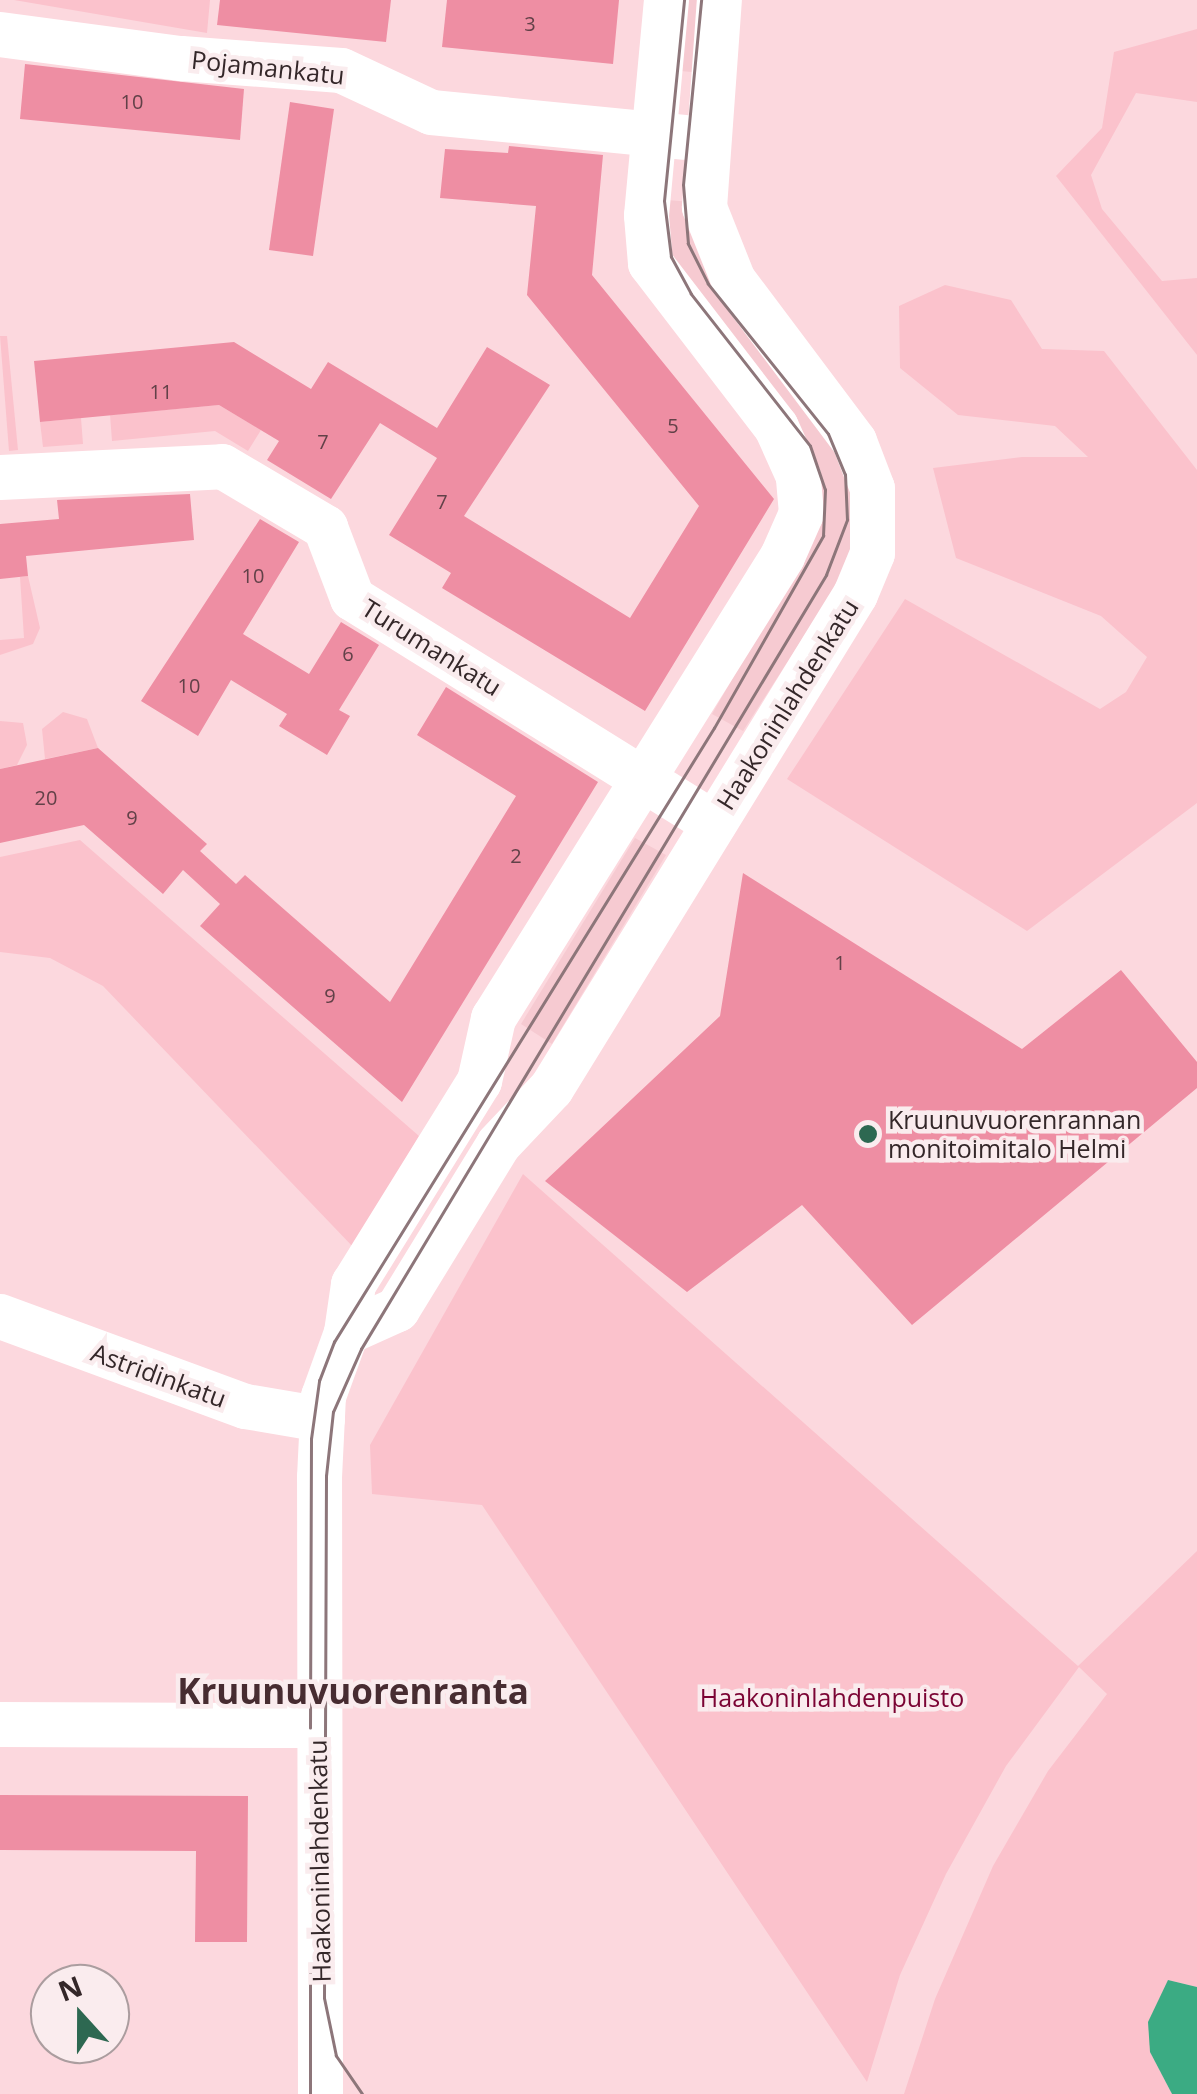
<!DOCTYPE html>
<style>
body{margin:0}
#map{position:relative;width:1197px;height:2094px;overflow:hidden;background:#fcd8de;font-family:"Open Sans",sans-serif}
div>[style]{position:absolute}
.built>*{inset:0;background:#f6cad1}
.green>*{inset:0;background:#fbc2cc}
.water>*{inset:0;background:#3bab83}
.building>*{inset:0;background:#ee8ea3}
.minor>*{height:45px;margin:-22.5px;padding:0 22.5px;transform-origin:22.5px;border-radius:22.5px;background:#fff}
.tram>*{height:2.5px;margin:-1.25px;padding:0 1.25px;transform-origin:1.25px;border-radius:1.25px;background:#8d767a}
.dots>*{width:28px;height:28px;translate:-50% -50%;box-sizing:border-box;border:5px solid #faecee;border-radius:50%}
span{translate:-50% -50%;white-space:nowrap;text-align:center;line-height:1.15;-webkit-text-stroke:9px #faecee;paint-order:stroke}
.number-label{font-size:20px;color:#624148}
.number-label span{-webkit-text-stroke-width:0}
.street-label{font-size:25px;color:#342729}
.poi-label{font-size:25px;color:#342729}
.left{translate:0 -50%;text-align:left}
.park-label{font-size:25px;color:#7b0434}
.district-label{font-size:35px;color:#472c31;font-weight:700}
.north{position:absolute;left:30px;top:1964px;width:100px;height:100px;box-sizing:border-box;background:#faecee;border:2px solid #ab9d9f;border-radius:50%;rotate:339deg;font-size:28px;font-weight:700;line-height:40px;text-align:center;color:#342729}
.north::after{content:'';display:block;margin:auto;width:35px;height:45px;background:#2d6851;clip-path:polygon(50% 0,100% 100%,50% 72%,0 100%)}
</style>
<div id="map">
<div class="built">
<div style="clip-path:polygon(675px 0,710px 0,703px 73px,669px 70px)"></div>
<div style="clip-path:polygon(655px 199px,692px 202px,829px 421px,862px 516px,842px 577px,743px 731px,712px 714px,804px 555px,810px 527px,674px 283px)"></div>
<div style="clip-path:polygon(635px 838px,666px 855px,552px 1044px,521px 1024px)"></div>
</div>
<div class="green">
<div style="clip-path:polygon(14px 0,210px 0,207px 33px)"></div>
<div style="clip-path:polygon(1197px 29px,1197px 102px,1136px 93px,1091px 175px,1102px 209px,1162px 281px,1197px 278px,1197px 355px,1056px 176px,1102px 128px,1114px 52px)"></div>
<div style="clip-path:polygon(945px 285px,1011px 300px,1042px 349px,1104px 351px,1197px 470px,1197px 803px,1027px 931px,787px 779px,905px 599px,1100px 709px,1126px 692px,1147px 657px,1101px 616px,956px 558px,933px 468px,1022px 457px,1088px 457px,1055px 426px,958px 415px,900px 368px,899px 306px)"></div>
<div style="clip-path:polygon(0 336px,7px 336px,18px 450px,9px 451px)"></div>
<div style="clip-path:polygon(219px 405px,261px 430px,248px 451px,215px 431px,112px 441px,110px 415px)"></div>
<div style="clip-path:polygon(81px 418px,83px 444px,43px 447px,40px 422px)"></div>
<div style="clip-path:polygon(28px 576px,40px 628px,33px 644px,0 655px,0 640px,24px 638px,20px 577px)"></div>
<div style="clip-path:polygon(63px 712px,87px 719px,98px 748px,45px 759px,42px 729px)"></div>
<div style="clip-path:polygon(0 721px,23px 723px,27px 745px,17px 765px,0 769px)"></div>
<div style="clip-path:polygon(80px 840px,419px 1136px,354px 1248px,103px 986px,50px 958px,0 952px,0 857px)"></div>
<div style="clip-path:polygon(523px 1174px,1078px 1666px,1197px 1551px,1197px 1987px,1168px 1980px,1150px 2052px,1172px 2094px,904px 2094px,935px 1999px,993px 1866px,1048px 1771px,1107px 1694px,1079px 1667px,1006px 1766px,946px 1874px,900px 1975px,867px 2082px,482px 1505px,372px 1494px,370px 1445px)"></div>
</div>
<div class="water">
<div style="clip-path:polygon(1168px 1980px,1197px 1987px,1197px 2094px,1172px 2094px,1150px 2052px,1148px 2022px)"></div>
</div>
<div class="building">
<div style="clip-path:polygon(220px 0,391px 0,386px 42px,217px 25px)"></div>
<div style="clip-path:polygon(447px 0,619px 0,613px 64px,442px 47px)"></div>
<div style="clip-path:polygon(25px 64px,244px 89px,240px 140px,20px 119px)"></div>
<div style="clip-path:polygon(290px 102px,334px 109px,313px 256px,269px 250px)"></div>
<div style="clip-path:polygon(509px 146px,603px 155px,592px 275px,774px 499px,645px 711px,442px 588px,451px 573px,389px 535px,437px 458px,380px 423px,331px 499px,267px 460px,279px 441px,219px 405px,40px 422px,34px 361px,234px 342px,311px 389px,328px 362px,437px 428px,487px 347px,550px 385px,464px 516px,630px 618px,699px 506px,527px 295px,536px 206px,440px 198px,445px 149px,508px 153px)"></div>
<div style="clip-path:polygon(190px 494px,194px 540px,26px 556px,28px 576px,0 579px,0 524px,59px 519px,57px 500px)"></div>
<div style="clip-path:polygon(260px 519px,299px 542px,243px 634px,309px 674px,341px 622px,379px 645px,339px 710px,350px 716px,327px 755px,279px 726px,287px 714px,231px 680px,198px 736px,141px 701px)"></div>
<div style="clip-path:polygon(446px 687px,598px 782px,402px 1102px,200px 926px,220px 904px,183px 870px,163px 894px,84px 825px,0 843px,0 769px,98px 748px,207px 844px,200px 851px,236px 884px,245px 875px,390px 1002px,516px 796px,417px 735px)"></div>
<div style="clip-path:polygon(743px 873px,1022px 1049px,1121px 970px,1197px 1062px,1197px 1088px,912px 1325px,802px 1205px,687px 1292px,545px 1181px,720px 1016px)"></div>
<div style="clip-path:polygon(0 1795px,248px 1796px,247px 1942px,195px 1942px,196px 1851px,0 1850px)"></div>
</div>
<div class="minor">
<div style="left:0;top:34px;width:183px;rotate:7.6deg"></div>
<div style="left:181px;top:58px;width:160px;rotate:4.3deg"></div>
<div style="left:341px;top:70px;width:99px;rotate:25deg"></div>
<div style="left:431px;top:112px;width:254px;rotate:5.6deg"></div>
<div style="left:0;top:477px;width:222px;rotate:-2.8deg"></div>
<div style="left:222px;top:466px;width:120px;rotate:30.6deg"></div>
<div style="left:325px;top:527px;width:76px;rotate:69.2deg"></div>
<div style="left:352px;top:598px;width:426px;rotate:31.9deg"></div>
<div style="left:0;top:1316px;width:261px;rotate:20.2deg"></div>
<div style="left:245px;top:1406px;width:78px;rotate:9.6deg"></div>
<div style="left:346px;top:1332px;width:56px;rotate:-24.3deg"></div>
<div style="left:397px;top:1309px;width:193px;rotate:-58.5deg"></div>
<div style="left:498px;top:1144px;width:77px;rotate:-46.6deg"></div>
<div style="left:551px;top:1088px;width:580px;rotate:-58.39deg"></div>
<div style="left:855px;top:594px;width:44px;rotate:-67.5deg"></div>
<div style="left:872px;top:553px;width:65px;rotate:-90deg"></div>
<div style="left:872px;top:488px;width:50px;rotate:-111deg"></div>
<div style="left:854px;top:441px;width:201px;rotate:-126.9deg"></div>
<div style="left:733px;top:280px;width:79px;rotate:-111.7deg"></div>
<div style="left:704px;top:207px;width:208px;rotate:-85.9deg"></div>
<div style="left:0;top:1724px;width:317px;rotate:0.2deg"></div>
<div style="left:320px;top:2094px;width:617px;rotate:-90.09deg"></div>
<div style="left:319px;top:1477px;width:81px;rotate:-87.2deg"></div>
<div style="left:323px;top:1396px;width:68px;rotate:-70.2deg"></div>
<div style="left:346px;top:1332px;width:49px;rotate:-81.7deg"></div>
<div style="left:353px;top:1284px;width:239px;rotate:-58.2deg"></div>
<div style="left:479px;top:1081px;width:65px;rotate:-77.5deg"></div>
<div style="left:493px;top:1018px;width:545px;rotate:-57.97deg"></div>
<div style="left:782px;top:556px;width:47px;rotate:-66.2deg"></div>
<div style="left:801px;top:513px;width:37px;rotate:-95deg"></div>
<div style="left:798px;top:476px;width:54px;rotate:-114.2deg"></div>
<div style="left:776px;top:427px;width:207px;rotate:-127.5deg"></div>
<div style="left:650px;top:263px;width:48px;rotate:-94.8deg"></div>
<div style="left:646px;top:215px;width:216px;rotate:-84.7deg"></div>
</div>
<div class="tram">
<div style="left:310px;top:1728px;width:289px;rotate:-89.8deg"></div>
<div style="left:311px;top:1439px;width:59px;rotate:-82.1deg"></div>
<div style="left:319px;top:1381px;width:42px;rotate:-69deg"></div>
<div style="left:334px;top:1342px;width:722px;rotate:-58.25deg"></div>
<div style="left:714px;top:728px;width:221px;rotate:-60.4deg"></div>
<div style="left:823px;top:536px;width:46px;rotate:-87.5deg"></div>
<div style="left:825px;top:490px;width:46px;rotate:-108.8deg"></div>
<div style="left:810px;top:446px;width:193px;rotate:-128.1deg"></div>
<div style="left:691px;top:294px;width:42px;rotate:-118.4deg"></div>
<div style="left:671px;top:257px;width:56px;rotate:-97.1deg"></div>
<div style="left:664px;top:201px;width:202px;rotate:-84.3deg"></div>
<div style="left:310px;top:2094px;width:121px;rotate:-90deg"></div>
<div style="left:362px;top:2094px;width:46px;rotate:-124.4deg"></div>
<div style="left:336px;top:2056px;width:59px;rotate:-101.7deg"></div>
<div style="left:324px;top:1998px;width:522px;rotate:-89.78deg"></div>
<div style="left:326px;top:1476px;width:64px;rotate:-83.8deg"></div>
<div style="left:333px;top:1412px;width:69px;rotate:-66deg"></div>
<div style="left:361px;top:1349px;width:903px;rotate:-59deg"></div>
<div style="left:826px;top:575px;width:59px;rotate:-69.1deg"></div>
<div style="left:847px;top:520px;width:45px;rotate:-92.5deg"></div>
<div style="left:845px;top:475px;width:44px;rotate:-112.5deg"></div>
<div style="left:828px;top:434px;width:192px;rotate:-128.7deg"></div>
<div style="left:708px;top:284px;width:45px;rotate:-116.6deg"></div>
<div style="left:688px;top:244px;width:59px;rotate:-94.8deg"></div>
<div style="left:683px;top:185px;width:186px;rotate:-84.4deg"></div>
</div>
<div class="dots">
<div style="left:868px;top:1134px;background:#2d6851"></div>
</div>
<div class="number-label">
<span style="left:530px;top:23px">3</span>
<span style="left:132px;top:101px">10</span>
<span style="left:161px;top:391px">11</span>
<span style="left:673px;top:425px">5</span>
<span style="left:323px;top:441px">7</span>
<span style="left:442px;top:501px">7</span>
<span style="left:253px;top:575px">10</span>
<span style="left:348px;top:653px">6</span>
<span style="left:189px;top:685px">10</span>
<span style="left:46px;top:797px">20</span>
<span style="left:132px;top:817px">9</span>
<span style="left:516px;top:855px">2</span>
<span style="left:840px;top:962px">1</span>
<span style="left:330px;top:995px">9</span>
</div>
<div class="street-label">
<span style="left:268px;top:67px;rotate:6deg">Pojamankatu</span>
<span style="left:432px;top:647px;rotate:32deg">Turumankatu</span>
<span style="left:787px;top:704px;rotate:-58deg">Haakoninlahdenkatu</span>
<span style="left:159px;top:1375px;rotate:20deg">Astridinkatu</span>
<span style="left:319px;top:1861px;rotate:-91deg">Haakoninlahdenkatu</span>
</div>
<div class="poi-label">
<span class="left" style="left:888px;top:1134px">Kruunuvuorenrannan<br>monitoimitalo Helmi</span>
</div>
<div class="park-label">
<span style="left:832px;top:1697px">Haakoninlahdenpuisto</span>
</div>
<div class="district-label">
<span style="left:353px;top:1691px">Kruunuvuorenranta</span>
</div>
<div class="north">N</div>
</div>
